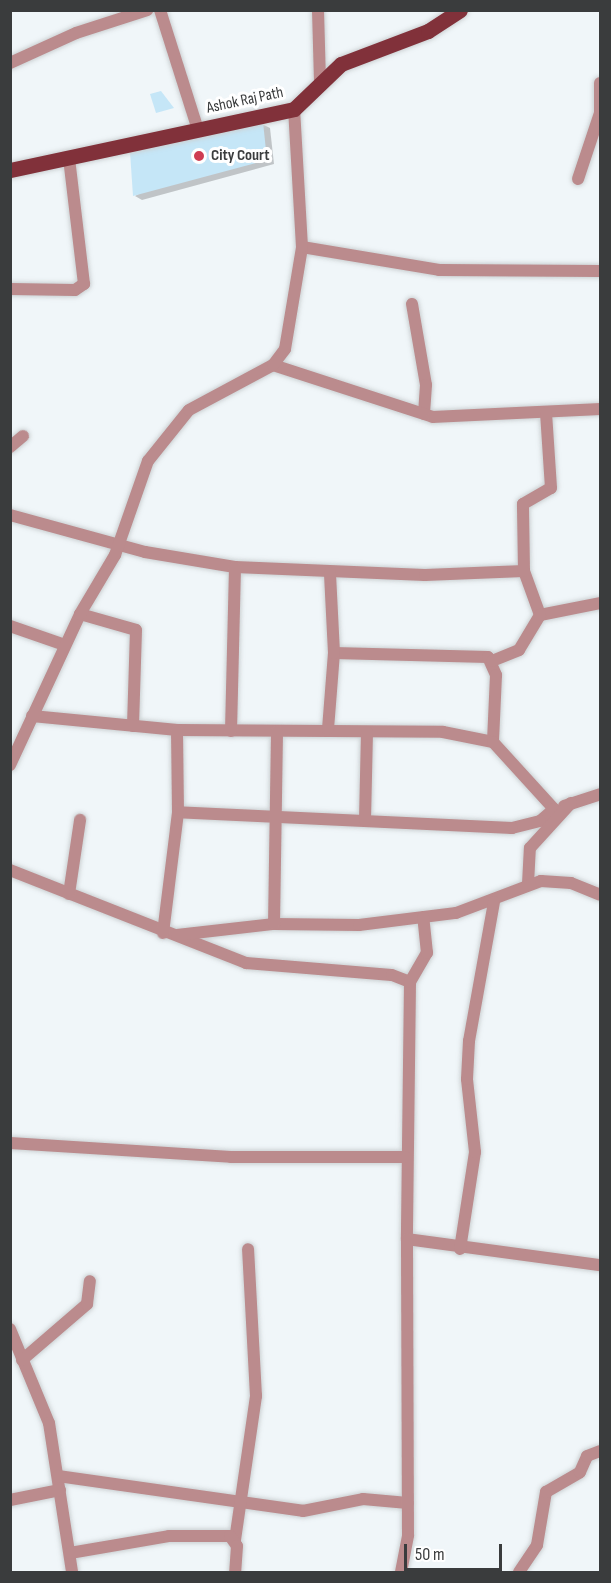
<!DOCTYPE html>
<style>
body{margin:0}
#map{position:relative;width:611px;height:1583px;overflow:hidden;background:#f0f6f9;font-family:"Sofia Sans Condensed",sans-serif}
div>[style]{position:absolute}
.shadow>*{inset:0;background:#0003}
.building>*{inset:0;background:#c5e6f7}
.roads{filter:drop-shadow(0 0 2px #ccd1d3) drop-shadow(0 0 2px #ccd1d3)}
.minor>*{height:12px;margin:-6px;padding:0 6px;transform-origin:6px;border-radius:6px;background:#bb8b8d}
.primary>*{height:15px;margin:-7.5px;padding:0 7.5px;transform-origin:7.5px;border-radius:7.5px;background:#81313a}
.dots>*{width:16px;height:16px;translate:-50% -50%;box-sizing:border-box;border:3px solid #fff;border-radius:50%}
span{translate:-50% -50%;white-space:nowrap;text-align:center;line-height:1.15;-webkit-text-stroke:6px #fff;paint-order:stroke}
.street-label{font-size:16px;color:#3a3c3d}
.poi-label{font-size:16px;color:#3a3c3d;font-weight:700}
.left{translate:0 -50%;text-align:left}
.frame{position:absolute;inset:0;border:12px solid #3a3c3d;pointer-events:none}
.scale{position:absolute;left:404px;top:1544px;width:98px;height:27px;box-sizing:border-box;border:3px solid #3a3c3d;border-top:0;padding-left:8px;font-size:18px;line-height:21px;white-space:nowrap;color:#3a3c3d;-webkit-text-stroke:4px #fff;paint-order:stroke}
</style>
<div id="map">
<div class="shadow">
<div style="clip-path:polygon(262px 124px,270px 128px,274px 164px,142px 200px,135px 196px)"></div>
</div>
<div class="building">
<div style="clip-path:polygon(161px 91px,174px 108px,156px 113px,150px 94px)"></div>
<div style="clip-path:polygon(263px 122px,267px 160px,133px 196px,130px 152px)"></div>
</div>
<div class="roads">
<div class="minor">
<div style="left:160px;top:10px;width:126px;rotate:72.4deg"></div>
<div style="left:318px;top:10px;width:73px;rotate:88.4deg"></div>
<div style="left:10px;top:63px;width:72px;rotate:-24.4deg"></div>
<div style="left:76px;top:33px;width:75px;rotate:-17.9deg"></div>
<div style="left:578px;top:179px;width:70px;rotate:-71.6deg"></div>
<div style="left:600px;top:113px;width:30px;rotate:-90deg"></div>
<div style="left:302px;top:247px;width:139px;rotate:9.5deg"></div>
<div style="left:439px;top:270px;width:161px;rotate:0.4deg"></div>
<div style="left:10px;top:289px;width:65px;rotate:0.9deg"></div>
<div style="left:75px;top:290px;width:11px;rotate:-34deg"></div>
<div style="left:84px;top:284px;width:127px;rotate:-96.8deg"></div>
<div style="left:412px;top:304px;width:82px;rotate:80.2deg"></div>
<div style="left:426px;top:385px;width:29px;rotate:94deg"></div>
<div style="left:273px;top:365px;width:168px;rotate:18deg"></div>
<div style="left:433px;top:417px;width:167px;rotate:-2.7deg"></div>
<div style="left:10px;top:447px;width:17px;rotate:-40deg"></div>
<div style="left:10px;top:515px;width:140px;rotate:15.3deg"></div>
<div style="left:145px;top:552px;width:91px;rotate:9.5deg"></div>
<div style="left:235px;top:567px;width:190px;rotate:2.4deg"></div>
<div style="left:425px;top:575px;width:99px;rotate:-2.3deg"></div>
<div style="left:524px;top:571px;width:47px;rotate:70deg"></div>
<div style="left:540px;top:615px;width:61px;rotate:-11.3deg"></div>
<div style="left:524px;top:571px;width:67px;rotate:-90.9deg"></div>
<div style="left:523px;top:504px;width:32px;rotate:-30deg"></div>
<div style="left:551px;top:488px;width:75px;rotate:-93.8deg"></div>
<div style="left:80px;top:614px;width:58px;rotate:15.9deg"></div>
<div style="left:136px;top:630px;width:96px;rotate:91.8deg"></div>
<div style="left:10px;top:626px;width:58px;rotate:19.1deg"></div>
<div style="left:334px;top:653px;width:154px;rotate:1.5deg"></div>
<div style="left:488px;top:657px;width:20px;rotate:66deg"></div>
<div style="left:496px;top:675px;width:67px;rotate:92.6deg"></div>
<div style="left:492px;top:661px;width:29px;rotate:-22deg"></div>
<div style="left:519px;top:650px;width:41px;rotate:-59deg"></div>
<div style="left:32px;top:716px;width:146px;rotate:5.5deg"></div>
<div style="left:177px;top:730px;width:266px;rotate:0.4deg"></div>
<div style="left:443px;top:732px;width:51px;rotate:11.3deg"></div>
<div style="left:493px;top:742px;width:91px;rotate:47.7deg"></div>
<div style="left:554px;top:809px;width:18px;rotate:139deg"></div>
<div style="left:540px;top:821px;width:29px;rotate:166deg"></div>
<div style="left:512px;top:828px;width:334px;rotate:-177.3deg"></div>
<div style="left:178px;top:812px;width:82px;rotate:-90.7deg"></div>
<div style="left:328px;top:729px;width:76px;rotate:-85.5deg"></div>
<div style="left:334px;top:653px;width:80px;rotate:-92.9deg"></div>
<div style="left:231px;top:731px;width:164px;rotate:-88.6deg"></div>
<div style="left:10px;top:765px;width:166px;rotate:-65.1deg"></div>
<div style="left:80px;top:614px;width:69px;rotate:-59.3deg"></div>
<div style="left:115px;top:555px;width:100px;rotate:-70.7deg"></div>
<div style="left:148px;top:461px;width:65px;rotate:-51.2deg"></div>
<div style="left:189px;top:410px;width:95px;rotate:-28.2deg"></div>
<div style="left:273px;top:365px;width:20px;rotate:-53deg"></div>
<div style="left:285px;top:349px;width:103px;rotate:-80.5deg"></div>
<div style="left:302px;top:247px;width:138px;rotate:-93.3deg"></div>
<div style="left:564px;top:806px;width:38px;rotate:-18deg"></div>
<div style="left:365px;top:820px;width:88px;rotate:-88.7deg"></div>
<div style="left:10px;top:870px;width:254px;rotate:21.5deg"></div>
<div style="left:246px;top:963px;width:146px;rotate:4.7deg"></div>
<div style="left:392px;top:975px;width:19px;rotate:21deg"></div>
<div style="left:410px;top:982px;width:257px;rotate:90.7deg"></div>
<div style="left:407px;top:1239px;width:195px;rotate:7.7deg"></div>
<div style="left:528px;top:884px;width:36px;rotate:-87deg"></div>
<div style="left:530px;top:848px;width:61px;rotate:-47.7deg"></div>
<div style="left:69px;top:894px;width:75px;rotate:-81.5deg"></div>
<div style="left:274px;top:924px;width:85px;rotate:0.7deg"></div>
<div style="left:359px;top:925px;width:98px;rotate:-7.1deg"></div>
<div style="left:456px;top:913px;width:91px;rotate:-20.6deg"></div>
<div style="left:541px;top:881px;width:30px;rotate:4deg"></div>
<div style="left:571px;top:883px;width:31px;rotate:22deg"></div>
<div style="left:163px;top:933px;width:122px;rotate:-82.9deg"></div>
<div style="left:177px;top:935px;width:98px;rotate:-6.5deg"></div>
<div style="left:274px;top:924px;width:193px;rotate:-89.1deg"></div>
<div style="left:410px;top:982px;width:34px;rotate:-60deg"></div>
<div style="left:427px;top:953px;width:36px;rotate:-96deg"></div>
<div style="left:10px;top:1143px;width:221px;rotate:3.6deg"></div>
<div style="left:231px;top:1157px;width:174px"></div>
<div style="left:460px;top:1249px;width:98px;rotate:-81.2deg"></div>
<div style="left:475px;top:1152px;width:73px;rotate:-96.3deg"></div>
<div style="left:467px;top:1079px;width:38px;rotate:-87deg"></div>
<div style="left:469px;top:1041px;width:141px;rotate:-79.8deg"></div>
<div style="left:10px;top:1329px;width:102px;rotate:67.5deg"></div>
<div style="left:49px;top:1423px;width:151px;rotate:81.2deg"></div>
<div style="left:22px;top:1360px;width:86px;rotate:-40.7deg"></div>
<div style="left:87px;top:1304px;width:23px;rotate:-83deg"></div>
<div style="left:58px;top:1476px;width:247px;rotate:8.1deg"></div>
<div style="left:303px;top:1511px;width:61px;rotate:-11.3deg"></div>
<div style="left:363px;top:1499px;width:45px;rotate:5.1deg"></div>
<div style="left:10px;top:1500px;width:51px;rotate:-11.3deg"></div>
<div style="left:235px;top:1540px;width:146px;rotate:-81.7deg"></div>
<div style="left:256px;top:1396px;width:147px;rotate:-93.1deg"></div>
<div style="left:70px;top:1553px;width:100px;rotate:-9.7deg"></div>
<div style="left:169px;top:1536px;width:61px"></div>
<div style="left:230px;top:1536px;width:12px;rotate:55deg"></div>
<div style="left:237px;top:1546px;width:26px;rotate:94deg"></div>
<div style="left:401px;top:1572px;width:38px;rotate:-79deg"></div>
<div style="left:408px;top:1535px;width:296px;rotate:-90.2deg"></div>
<div style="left:519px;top:1572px;width:32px;rotate:-56deg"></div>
<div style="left:537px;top:1545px;width:54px;rotate:-80.4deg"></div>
<div style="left:546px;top:1492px;width:39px;rotate:-30deg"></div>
<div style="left:580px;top:1472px;width:17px;rotate:-66deg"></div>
<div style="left:587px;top:1456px;width:14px;rotate:-21deg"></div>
</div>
<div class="primary">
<div style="left:10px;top:170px;width:290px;rotate:-12.1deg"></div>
<div style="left:294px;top:109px;width:65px;rotate:-43.8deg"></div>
<div style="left:341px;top:64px;width:93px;rotate:-20.8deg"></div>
<div style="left:428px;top:31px;width:38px;rotate:-33deg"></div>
</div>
</div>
<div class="dots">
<div style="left:199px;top:156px;background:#ce3e53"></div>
</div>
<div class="street-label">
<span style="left:245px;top:101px;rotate:-12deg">Ashok Raj Path</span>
</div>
<div class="poi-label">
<span class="left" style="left:211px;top:156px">City Court</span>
</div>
<div class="frame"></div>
<div class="scale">50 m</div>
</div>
